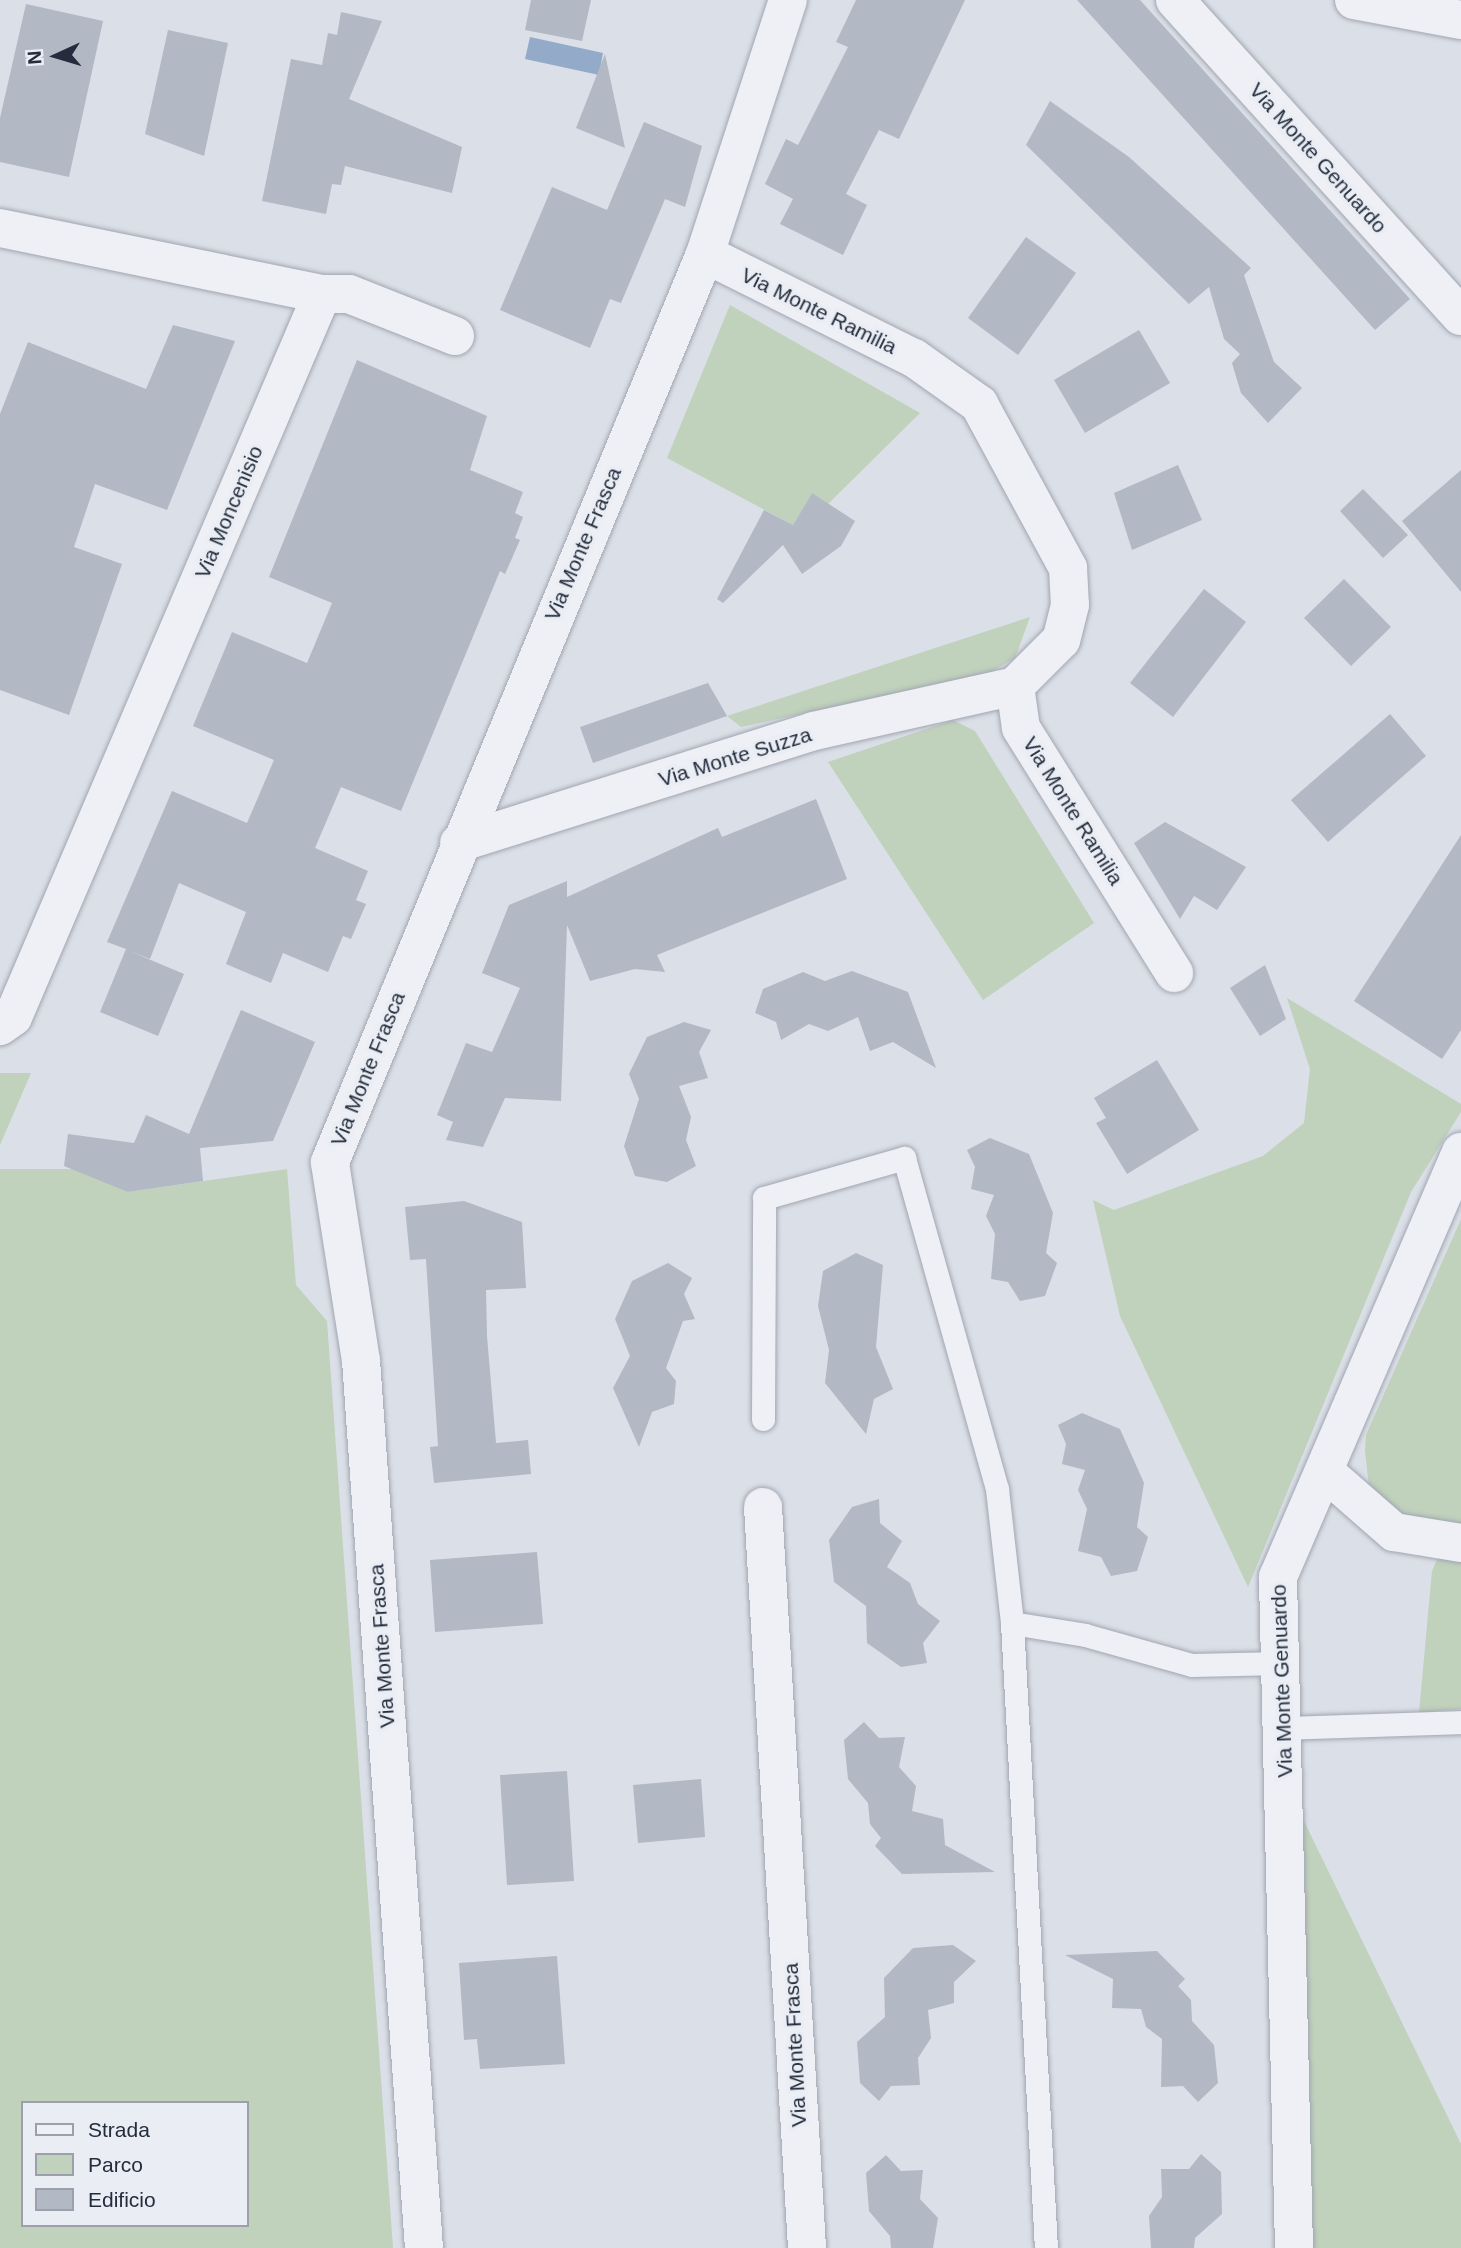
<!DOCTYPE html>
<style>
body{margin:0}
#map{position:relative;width:1461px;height:2248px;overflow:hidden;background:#dbdfe7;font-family:Arial,sans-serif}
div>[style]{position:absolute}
.green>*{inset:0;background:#c0d1bc}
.water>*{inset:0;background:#93abc9}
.building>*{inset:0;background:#b2b8c4}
.roads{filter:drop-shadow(0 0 2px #a0a6b1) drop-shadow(0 0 2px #a0a6b1)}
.lane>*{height:23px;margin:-11.5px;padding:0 11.5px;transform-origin:11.5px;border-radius:11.5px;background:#eef0f5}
.street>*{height:38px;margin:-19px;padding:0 19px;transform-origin:19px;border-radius:19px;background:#eef0f5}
span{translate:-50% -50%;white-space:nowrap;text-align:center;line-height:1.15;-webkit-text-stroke:7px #eaeef4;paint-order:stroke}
.street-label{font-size:21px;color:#242c3d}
.legend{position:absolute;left:21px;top:2101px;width:228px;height:126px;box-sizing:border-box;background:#eaeef4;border:2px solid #9ba0ab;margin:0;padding:9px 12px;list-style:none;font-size:21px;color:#242c3d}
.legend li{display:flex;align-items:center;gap:14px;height:35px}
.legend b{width:35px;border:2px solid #9ba0ab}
.north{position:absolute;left:21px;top:21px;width:70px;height:70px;-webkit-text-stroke:5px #eaeef4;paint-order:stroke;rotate:266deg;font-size:19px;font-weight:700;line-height:28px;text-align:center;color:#242c3d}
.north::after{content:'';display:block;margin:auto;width:24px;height:32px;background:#242c3d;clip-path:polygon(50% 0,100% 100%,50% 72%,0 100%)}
</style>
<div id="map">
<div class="green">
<div style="clip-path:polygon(730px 305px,920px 413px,828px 504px,812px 493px,793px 525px,667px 458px)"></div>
<div style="clip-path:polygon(1030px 617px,1015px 658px,991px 672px,741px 727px,727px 716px)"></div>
<div style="clip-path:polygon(953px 720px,975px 731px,1094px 923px,983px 1000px,828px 762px)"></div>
<div style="clip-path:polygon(1287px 998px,1461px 1104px,1461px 1112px,1411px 1192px,1248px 1587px,1120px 1316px,1093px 1200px,1114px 1210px,1263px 1156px,1304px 1123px,1310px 1069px)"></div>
<div style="clip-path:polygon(0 1073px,31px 1073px,0 1145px)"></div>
<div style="clip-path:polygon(evenodd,0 1169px,118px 1169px,128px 1192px,287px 1169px,296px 1285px,327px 1321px,393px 2248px,0 2248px,0 1169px,23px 2103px,247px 2103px,247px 2225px,23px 2225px,23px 2103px)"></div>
<div style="clip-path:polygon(1461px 1219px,1461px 1529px,1400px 1516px,1369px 1487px,1365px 1451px,1366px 1435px)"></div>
<div style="clip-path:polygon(1441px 1551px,1461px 1551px,1461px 1709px,1419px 1713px,1432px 1571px)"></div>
<div style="clip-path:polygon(1302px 1817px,1461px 2144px,1461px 2248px,1308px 2248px)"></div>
</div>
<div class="water">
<div style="clip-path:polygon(530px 37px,603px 53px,599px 75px,525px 59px)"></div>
</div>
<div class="building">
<div style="clip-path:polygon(531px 0,591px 0,582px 41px,525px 30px)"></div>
<div style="clip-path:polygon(856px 0,965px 0,899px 139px,879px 130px,846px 194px,867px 205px,843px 255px,780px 224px,793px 199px,765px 184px,786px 139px,798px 145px,848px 47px,836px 42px)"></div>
<div style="clip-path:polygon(1077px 0,1140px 0,1410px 299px,1375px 330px)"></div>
<div style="clip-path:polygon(26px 4px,103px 21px,69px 177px,0 162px,0 118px)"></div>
<div style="clip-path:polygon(341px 12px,382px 21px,349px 99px,462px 147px,452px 193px,345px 166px,341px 185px,332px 184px,326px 214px,262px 201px,291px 59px,322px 65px,328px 33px,337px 35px)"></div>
<div style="clip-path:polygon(168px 30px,228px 43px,204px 156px,145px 134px)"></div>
<div style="clip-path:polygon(605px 54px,625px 148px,576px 128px)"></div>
<div style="clip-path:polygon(1050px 101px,1129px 157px,1251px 268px,1244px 275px,1274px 362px,1302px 388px,1268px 423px,1241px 393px,1232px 363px,1240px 354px,1224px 339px,1209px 287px,1189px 304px,1026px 145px)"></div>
<div style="clip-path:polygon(644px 122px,702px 146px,685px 207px,665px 199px,621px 303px,610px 299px,590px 348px,500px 310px,552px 187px,607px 210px)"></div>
<div style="clip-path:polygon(1026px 237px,1076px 273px,1018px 355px,968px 318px)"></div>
<div style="clip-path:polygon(173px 325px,235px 341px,167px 510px,95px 484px,74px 547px,122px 564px,69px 715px,0 690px,0 414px,28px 342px,146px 389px)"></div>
<div style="clip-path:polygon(1139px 330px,1170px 383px,1085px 433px,1054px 380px)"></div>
<div style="clip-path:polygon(357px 360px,487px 416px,470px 470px,523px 492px,515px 513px,523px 517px,515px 538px,520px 540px,505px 574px,500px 571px,401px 811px,341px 787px,315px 848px,368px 871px,356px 900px,366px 904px,351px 939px,343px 936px,328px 972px,283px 953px,271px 983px,226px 964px,246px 912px,179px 883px,150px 959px,127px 950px,184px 974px,158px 1036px,100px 1012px,126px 949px,107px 942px,172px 791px,247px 823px,274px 760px,193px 726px,232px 632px,307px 663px,332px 603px,269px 577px)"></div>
<div style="clip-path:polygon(1178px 465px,1202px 520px,1132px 550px,1114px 493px)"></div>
<div style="clip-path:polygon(1461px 470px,1461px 592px,1402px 521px)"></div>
<div style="clip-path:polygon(1363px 489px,1408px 535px,1383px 558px,1340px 511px)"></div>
<div style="clip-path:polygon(812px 493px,855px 521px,841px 546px,802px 574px,783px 545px,723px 603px,717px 599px,764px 510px,793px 525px)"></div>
<div style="clip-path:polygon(1344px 579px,1391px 627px,1351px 666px,1304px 618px)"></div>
<div style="clip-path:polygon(1204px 589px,1246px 622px,1173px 717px,1130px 683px)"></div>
<div style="clip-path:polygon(708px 683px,727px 716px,593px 763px,580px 727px)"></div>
<div style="clip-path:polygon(1390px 714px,1426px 756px,1328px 842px,1291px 800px)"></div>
<div style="clip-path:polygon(816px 799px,847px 879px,657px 955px,665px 972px,635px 969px,590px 981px,567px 925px,561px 1101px,505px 1098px,483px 1147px,446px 1140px,453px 1122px,437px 1115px,466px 1043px,492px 1052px,520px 988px,482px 973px,509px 905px,567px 881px,567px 897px,718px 828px,722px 837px)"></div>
<div style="clip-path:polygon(1165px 822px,1246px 867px,1217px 910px,1194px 896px,1180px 919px,1134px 843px)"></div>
<div style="clip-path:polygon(1461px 835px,1461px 1030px,1442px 1059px,1354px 1001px)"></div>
<div style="clip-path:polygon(1265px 965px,1286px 1019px,1260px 1036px,1230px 988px)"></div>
<div style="clip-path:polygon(852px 971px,908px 992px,936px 1068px,893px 1042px,870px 1051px,858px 1017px,828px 1031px,809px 1024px,781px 1040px,776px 1022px,755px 1013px,763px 989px,803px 972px,825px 981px)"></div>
<div style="clip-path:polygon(241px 1010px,315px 1042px,273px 1141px,200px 1148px,203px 1181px,128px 1192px,64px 1166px,68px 1134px,134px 1143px,146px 1115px,189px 1134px)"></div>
<div style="clip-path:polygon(684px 1022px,711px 1030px,699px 1052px,708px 1078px,679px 1086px,691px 1117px,686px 1140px,696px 1166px,667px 1182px,635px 1176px,624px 1146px,639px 1099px,629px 1074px,647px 1037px)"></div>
<div style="clip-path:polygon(1157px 1060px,1199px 1130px,1127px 1174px,1096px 1123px,1106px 1118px,1094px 1098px)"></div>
<div style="clip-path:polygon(990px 1138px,1029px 1154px,1053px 1213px,1046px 1253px,1057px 1263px,1045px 1296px,1020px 1301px,1008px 1282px,991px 1279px,995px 1234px,986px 1216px,994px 1195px,971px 1189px,975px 1167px,967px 1150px)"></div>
<div style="clip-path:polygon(464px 1201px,522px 1222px,526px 1288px,486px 1290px,487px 1336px,496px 1443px,528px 1440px,531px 1474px,434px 1483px,430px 1447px,438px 1446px,426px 1259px,410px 1260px,405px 1207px)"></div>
<div style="clip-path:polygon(856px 1253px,883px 1265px,876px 1347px,893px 1389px,874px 1399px,866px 1434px,825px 1383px,829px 1350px,818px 1306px,823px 1271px)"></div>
<div style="clip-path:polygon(668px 1263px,692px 1278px,684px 1294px,695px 1319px,683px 1321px,666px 1368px,676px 1381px,674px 1404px,652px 1412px,639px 1447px,613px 1388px,630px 1356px,615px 1319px,632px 1281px)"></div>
<div style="clip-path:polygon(1082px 1413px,1120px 1429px,1144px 1483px,1137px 1527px,1148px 1537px,1137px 1571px,1111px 1576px,1101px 1557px,1078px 1551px,1087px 1509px,1078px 1490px,1085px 1470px,1062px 1464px,1066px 1444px,1058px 1425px)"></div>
<div style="clip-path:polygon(879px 1499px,880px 1523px,902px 1541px,887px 1567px,910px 1583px,918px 1604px,940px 1621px,923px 1643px,927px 1663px,901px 1667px,867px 1643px,866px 1606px,834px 1582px,829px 1540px,852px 1507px)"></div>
<div style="clip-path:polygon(537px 1552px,543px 1624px,435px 1632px,430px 1560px)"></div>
<div style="clip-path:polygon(864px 1722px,879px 1738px,905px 1737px,899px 1767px,916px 1786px,912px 1811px,943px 1819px,945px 1845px,995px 1872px,902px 1874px,875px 1846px,881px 1838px,870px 1824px,868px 1803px,848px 1779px,844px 1740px)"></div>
<div style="clip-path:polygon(567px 1771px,574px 1881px,507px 1885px,500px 1775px)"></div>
<div style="clip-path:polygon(701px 1779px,705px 1837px,638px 1843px,633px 1785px)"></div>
<div style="clip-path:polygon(953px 1945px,976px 1961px,954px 1982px,954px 2003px,928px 2010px,931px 2038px,918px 2058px,920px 2085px,891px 2086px,879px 2101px,860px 2083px,857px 2042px,885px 2017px,884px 1978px,913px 1948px)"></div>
<div style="clip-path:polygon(1157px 1951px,1185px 1979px,1178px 1986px,1191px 2000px,1192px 2021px,1214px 2045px,1218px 2083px,1198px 2102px,1183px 2086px,1161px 2087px,1162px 2039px,1146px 2027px,1141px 2009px,1112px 2008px,1113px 1979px,1065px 1955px)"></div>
<div style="clip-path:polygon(557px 1956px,565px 2064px,480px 2069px,477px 2039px,464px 2040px,459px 1963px)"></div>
<div style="clip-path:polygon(1201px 2154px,1221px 2172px,1222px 2214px,1195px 2238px,1194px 2248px,1151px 2248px,1149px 2216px,1162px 2197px,1161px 2169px,1189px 2169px)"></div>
<div style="clip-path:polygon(886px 2155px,901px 2171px,923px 2170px,920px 2199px,938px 2218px,933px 2248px,891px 2248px,890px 2236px,869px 2211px,866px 2173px)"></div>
</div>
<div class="roads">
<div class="lane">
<div style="left:763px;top:1419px;width:221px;rotate:-89.7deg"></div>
<div style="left:764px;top:1198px;width:146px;rotate:-15.9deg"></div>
<div style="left:904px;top:1158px;width:344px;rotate:74.3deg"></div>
<div style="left:997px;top:1489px;width:135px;rotate:83.6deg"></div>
<div style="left:1012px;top:1623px;width:626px;rotate:86.89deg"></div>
<div style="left:1012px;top:1623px;width:74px;rotate:9.3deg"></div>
<div style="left:1085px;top:1635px;width:111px;rotate:15.7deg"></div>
<div style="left:1192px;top:1665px;width:89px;rotate:-1.3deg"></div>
<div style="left:1283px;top:1728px;width:178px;rotate:-1.9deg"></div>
</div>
<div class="street">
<div style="left:1175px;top:0;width:426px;rotate:47.9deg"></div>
<div style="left:1354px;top:0;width:109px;rotate:10.6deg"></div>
<div style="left:0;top:228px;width:329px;rotate:11.6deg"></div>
<div style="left:322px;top:294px;width:786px;rotate:113.14deg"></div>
<div style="left:13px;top:1017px;width:16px;rotate:145deg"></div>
<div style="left:705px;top:254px;width:233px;rotate:26.5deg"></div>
<div style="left:914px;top:358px;width:80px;rotate:35.3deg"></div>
<div style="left:979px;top:404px;width:187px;rotate:61.5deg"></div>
<div style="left:1068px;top:568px;width:37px;rotate:87deg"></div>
<div style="left:1070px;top:605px;width:36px;rotate:104deg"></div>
<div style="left:1061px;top:640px;width:65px;rotate:135deg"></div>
<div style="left:1015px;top:686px;width:42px;rotate:81.9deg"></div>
<div style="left:1021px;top:728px;width:289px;rotate:58deg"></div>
<div style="left:322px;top:294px;width:27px"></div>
<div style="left:349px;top:294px;width:114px;rotate:21.6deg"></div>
<div style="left:459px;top:843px;width:372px;rotate:-17.5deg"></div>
<div style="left:814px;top:731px;width:206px;rotate:-12.6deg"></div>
<div style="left:1324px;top:1471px;width:93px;rotate:41.1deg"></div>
<div style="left:1394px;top:1532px;width:68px;rotate:9.3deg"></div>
<div style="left:763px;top:1507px;width:742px;rotate:86.6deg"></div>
<div style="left:424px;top:2248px;width:889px;rotate:-94.06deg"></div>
<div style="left:361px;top:1361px;width:201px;rotate:-98.9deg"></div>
<div style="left:330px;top:1162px;width:982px;rotate:-67.56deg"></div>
<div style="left:705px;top:254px;width:267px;rotate:-71.9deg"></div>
<div style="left:1294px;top:2248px;width:671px;rotate:-91.37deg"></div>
<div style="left:1278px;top:1577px;width:463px;rotate:-66.7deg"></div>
</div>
</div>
<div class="street-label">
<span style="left:1318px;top:158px;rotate:48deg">Via Monte Genuardo</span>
<span style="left:819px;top:311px;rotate:26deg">Via Monte Ramilia</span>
<span style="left:229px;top:512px;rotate:-67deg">Via Moncenisio</span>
<span style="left:583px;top:544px;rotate:-67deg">Via Monte Frasca</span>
<span style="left:735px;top:757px;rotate:-17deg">Via Monte Suzza</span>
<span style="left:1073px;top:811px;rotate:58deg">Via Monte Ramilia</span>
<span style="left:368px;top:1069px;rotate:-68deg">Via Monte Frasca</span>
<span style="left:382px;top:1646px;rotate:-94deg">Via Monte Frasca</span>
<span style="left:1282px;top:1681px;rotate:-92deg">Via Monte Genuardo</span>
<span style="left:795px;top:2045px;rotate:-93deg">Via Monte Frasca</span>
</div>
<ul class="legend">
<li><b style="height:9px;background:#eef0f5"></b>Strada</li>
<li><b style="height:19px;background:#c0d1bc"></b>Parco</li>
<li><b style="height:19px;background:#b2b8c4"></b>Edificio</li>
</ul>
<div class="north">N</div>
</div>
